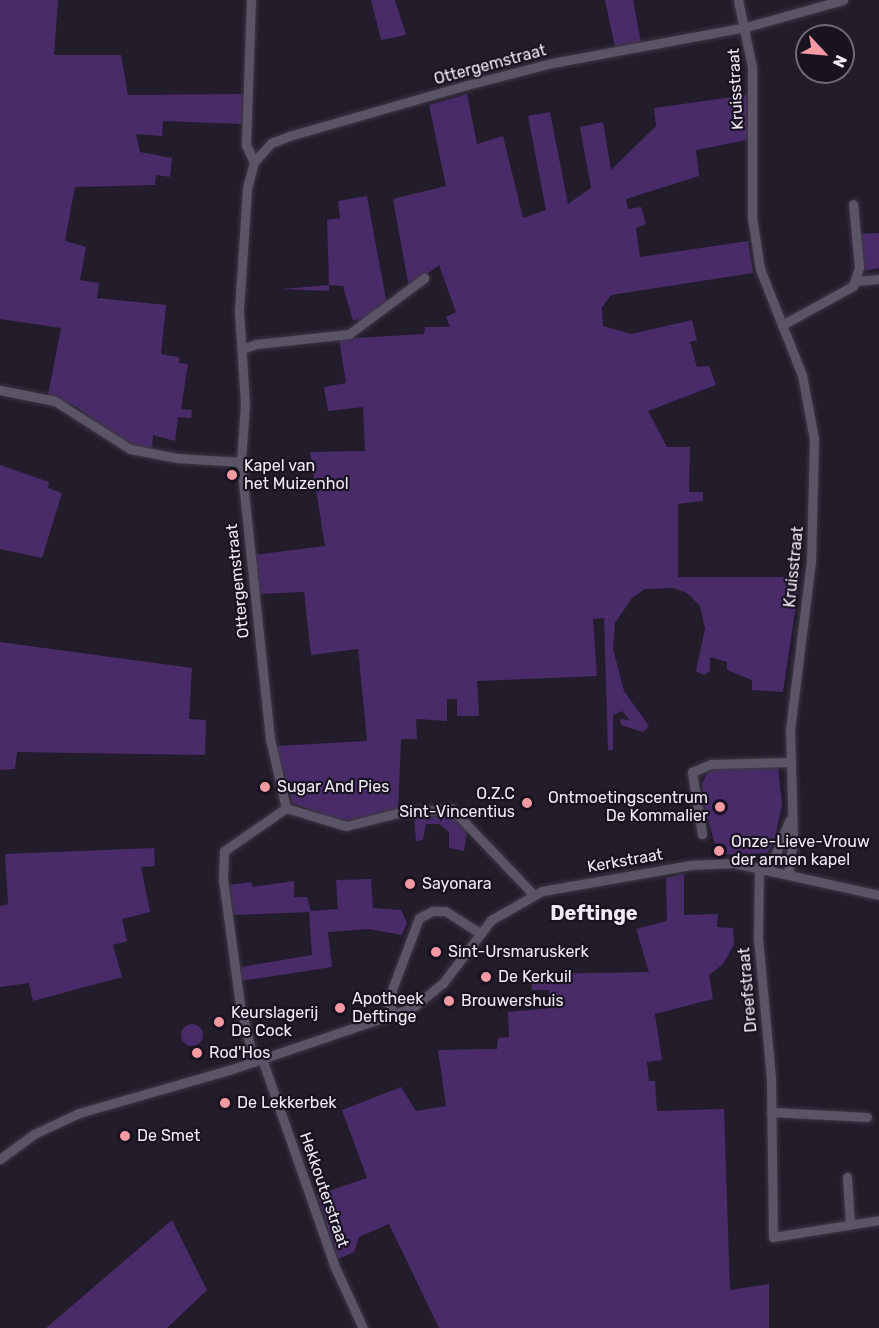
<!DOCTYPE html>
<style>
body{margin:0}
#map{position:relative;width:879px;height:1328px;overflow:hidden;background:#221c2b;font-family:Rubik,sans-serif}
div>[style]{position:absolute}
.green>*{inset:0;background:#492b6a}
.round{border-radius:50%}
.roads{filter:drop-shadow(0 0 2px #3e3845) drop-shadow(0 0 2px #3e3845)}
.minor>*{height:9px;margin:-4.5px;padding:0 4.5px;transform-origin:4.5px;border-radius:4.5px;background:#5b5466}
.dots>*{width:16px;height:16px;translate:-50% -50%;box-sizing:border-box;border:3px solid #191321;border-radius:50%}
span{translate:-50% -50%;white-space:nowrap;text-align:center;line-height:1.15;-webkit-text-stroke:4.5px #191321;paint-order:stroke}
.street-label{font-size:16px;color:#efebf5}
.poi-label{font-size:16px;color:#efebf5}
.left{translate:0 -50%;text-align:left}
.right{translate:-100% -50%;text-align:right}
.quarter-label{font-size:20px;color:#efebf5;font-weight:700}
.north{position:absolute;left:795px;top:24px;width:60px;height:60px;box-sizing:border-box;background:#191321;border:2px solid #6f6976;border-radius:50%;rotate:116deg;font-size:16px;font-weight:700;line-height:24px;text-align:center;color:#efebf5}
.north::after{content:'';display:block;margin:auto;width:21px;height:27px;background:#f49aa2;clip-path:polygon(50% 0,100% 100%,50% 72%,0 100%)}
</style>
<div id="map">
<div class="green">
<div style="clip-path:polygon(0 0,58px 0,54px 55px,121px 55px,128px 95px,243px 94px,242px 124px,163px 121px,162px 136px,136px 134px,140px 152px,172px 158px,170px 177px,156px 175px,155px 185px,75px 187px,65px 241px,86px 247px,80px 280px,99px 283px,97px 298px,166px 305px,161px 354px,179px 357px,179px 363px,188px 364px,181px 409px,192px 410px,191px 418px,178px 417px,175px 441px,153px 435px,152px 449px,140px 448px,115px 436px,78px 408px,48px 395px,61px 328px,0 319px)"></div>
<div style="clip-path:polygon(371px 0,395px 0,406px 35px,381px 40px)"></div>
<div style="clip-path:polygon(605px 0,633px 0,641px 42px,615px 47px)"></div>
<div style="clip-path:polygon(467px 94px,477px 144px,503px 136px,523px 218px,546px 210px,528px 116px,550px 112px,568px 204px,591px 188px,580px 127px,603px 122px,611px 170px,656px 126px,654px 108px,747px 95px,748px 140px,696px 150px,699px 176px,626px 199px,628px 209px,641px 207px,646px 224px,636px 228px,640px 257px,748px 241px,753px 273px,611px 295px,602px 307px,603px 326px,631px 334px,692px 320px,697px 340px,690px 342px,697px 367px,709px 366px,716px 385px,648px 411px,667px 447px,690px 447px,689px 492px,703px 492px,703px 501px,678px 504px,678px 577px,800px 577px,783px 692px,752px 690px,752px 680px,727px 670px,727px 662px,710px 657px,710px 671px,704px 675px,696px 671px,705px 629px,700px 606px,687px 593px,674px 588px,645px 589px,632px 598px,615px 623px,613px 649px,624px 691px,649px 726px,643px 732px,621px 725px,620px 719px,630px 720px,622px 711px,613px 715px,613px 750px,608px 750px,604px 618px,593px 619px,597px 676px,477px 681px,479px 716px,457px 716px,457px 699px,447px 699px,447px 721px,416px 719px,417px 739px,401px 739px,398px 810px,343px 822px,292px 803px,276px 746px,367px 741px,358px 649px,311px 655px,304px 592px,259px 594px,254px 555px,325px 546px,310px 452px,365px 451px,363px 407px,328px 411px,324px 387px,346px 383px,339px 339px,424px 334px,425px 327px,450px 327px,446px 317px,456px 312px,439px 265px,409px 288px,393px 199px,446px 186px,429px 105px)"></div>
<div style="clip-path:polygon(367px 196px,387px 305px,359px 327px,358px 319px,353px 321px,343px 286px,329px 285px,329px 291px,281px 289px,329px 285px,327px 220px,340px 218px,338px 201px)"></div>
<div style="clip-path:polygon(879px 233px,879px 268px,863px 271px,859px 234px)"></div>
<div style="clip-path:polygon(0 465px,49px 482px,48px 488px,62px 493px,42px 558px,0 549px)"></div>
<div style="clip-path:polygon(0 642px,192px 668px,189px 719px,206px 720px,205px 755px,17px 752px,15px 769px,0 770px)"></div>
<div style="clip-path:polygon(778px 766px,782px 805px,774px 842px,767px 853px,718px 855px,703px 801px,702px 784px,706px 775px,715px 767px)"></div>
<div style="clip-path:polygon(428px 813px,454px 814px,464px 824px,467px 833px,464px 851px,449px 848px,449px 832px,439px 824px,426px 824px,423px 840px,416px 841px,414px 815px)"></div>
<div style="clip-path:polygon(154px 848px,155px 866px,141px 867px,150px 912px,122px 919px,127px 941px,113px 945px,122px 977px,33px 1001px,29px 983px,0 987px,0 906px,8px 904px,5px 854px)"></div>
<div style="clip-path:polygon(684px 874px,684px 915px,718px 914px,717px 927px,733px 928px,734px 945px,723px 964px,709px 975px,713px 999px,655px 1014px,662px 1060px,647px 1062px,649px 1081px,655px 1081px,657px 1111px,724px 1109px,730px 1290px,769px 1284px,769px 1328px,439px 1328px,389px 1224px,359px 1237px,354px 1252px,338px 1259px,317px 1195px,367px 1178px,342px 1110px,401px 1087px,416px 1111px,446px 1106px,438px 1050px,497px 1049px,498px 1038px,509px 1037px,508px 1012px,551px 1008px,549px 990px,532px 990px,531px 974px,649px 972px,636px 929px,667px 921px,666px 878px)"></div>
<div style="clip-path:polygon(371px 879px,373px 908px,401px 910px,407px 923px,402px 935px,369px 929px,328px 932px,332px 967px,241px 981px,241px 967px,312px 955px,309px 912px,234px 915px,229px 885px,251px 882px,253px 887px,294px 881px,294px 897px,307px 897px,311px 911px,338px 909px,336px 880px)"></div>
<div class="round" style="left:181px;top:1024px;width:22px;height:22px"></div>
<div style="clip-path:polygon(172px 1220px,207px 1290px,167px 1328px,46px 1328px)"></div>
</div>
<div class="roads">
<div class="minor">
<div style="left:251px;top:0;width:145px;rotate:92deg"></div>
<div style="left:246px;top:145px;width:19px;rotate:65deg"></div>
<div style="left:738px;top:0;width:68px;rotate:78.2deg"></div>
<div style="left:752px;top:67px;width:150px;rotate:90deg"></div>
<div style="left:752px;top:217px;width:53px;rotate:81.3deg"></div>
<div style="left:760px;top:269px;width:114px;rotate:68.4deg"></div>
<div style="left:802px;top:375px;width:65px;rotate:79.4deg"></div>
<div style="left:814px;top:439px;width:122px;rotate:91.4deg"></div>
<div style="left:811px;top:561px;width:169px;rotate:97.1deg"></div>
<div style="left:790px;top:729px;width:110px;rotate:88.4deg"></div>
<div style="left:793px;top:839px;width:35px;rotate:98deg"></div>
<div style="left:855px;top:281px;width:24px;rotate:-5deg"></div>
<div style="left:782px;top:325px;width:81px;rotate:-28.8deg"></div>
<div style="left:853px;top:286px;width:20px;rotate:-72deg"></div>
<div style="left:859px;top:267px;width:63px;rotate:-95.4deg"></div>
<div style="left:242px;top:349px;width:15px;rotate:-20deg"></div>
<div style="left:256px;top:344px;width:94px;rotate:-6.1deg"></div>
<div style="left:349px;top:334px;width:94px;rotate:-36.7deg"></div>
<div style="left:0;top:390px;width:56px;rotate:11.3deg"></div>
<div style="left:55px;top:401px;width:89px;rotate:32.6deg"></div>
<div style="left:130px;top:449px;width:48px;rotate:10.8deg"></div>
<div style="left:177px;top:458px;width:64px;rotate:3.6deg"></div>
<div style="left:286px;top:808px;width:71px;rotate:-103.1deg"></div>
<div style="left:270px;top:739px;width:279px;rotate:-96deg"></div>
<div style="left:241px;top:462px;width:58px;rotate:-86.1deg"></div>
<div style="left:245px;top:404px;width:94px;rotate:-93.7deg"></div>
<div style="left:239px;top:310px;width:122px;rotate:-86.2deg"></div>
<div style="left:247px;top:188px;width:27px;rotate:-75deg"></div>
<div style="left:254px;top:162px;width:25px;rotate:-48deg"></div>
<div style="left:271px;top:143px;width:19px;rotate:-21deg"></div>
<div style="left:289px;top:136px;width:185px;rotate:-16deg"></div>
<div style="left:467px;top:85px;width:88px;rotate:-14.5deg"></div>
<div style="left:552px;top:63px;width:197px;rotate:-10.5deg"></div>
<div style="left:746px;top:27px;width:101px;rotate:-15.6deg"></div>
<div style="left:286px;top:808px;width:63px;rotate:16.7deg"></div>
<div style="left:346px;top:826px;width:54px;rotate:-14deg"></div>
<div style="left:398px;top:813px;width:54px;rotate:-4.2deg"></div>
<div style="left:452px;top:809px;width:117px;rotate:46.4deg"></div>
<div style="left:702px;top:834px;width:63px;rotate:-99.2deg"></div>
<div style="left:692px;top:772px;width:21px;rotate:-23deg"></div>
<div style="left:711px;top:764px;width:78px;rotate:-1.5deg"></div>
<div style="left:759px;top:866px;width:72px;rotate:90.8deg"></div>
<div style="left:758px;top:938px;width:140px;rotate:84.7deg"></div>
<div style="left:771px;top:1077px;width:160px;rotate:89.3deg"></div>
<div style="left:773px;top:1237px;width:107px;rotate:-9.1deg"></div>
<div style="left:770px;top:868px;width:51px;rotate:-68deg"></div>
<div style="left:395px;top:1015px;width:13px;rotate:-119deg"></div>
<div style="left:389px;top:1004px;width:17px;rotate:-77deg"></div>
<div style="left:393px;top:987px;width:74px;rotate:-69.4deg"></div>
<div style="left:419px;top:918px;width:15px;rotate:-28deg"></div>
<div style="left:432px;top:911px;width:13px"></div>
<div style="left:445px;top:911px;width:41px;rotate:32.2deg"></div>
<div style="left:262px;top:1059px;width:218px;rotate:70.7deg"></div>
<div style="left:334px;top:1265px;width:69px;rotate:65.3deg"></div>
<div style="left:254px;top:1062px;width:59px;rotate:-103.8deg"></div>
<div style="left:240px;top:1005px;width:127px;rotate:-97.7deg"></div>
<div style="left:223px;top:879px;width:28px;rotate:-88deg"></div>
<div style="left:224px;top:851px;width:75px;rotate:-34.7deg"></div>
<div style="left:771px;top:1112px;width:96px;rotate:3deg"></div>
<div style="left:0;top:1159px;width:42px;rotate:-36.3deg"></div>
<div style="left:34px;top:1134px;width:50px;rotate:-25deg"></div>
<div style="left:79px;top:1113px;width:159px;rotate:-16deg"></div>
<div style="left:232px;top:1069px;width:190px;rotate:-18.7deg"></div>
<div style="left:412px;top:1008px;width:40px;rotate:-39deg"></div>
<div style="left:443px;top:983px;width:79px;rotate:-52.7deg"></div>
<div style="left:491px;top:920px;width:59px;rotate:-29.6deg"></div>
<div style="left:542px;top:891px;width:151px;rotate:-9.9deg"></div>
<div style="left:691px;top:865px;width:43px;rotate:-2.7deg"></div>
<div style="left:734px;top:863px;width:148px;rotate:12.4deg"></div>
<div style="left:847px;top:1177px;width:48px;rotate:86.4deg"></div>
</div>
</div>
<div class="dots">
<div style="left:232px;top:475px;background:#f49aa2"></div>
<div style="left:265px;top:787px;background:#f49aa2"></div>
<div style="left:527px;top:803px;background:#f49aa2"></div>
<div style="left:720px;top:807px;background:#f49aa2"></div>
<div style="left:719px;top:851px;background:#f49aa2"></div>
<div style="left:410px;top:884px;background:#f49aa2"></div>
<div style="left:436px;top:952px;background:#f49aa2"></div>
<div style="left:486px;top:977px;background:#f49aa2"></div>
<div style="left:449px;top:1001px;background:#f49aa2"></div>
<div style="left:340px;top:1008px;background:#f49aa2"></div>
<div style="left:219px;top:1022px;background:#f49aa2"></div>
<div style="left:197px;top:1053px;background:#f49aa2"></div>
<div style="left:225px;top:1103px;background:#f49aa2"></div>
<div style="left:125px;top:1136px;background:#f49aa2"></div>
</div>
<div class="street-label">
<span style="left:490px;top:65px;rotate:-15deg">Ottergemstraat</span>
<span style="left:736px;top:89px;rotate:-93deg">Kruisstraat</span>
<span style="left:794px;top:567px;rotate:-84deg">Kruisstraat</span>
<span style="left:238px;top:581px;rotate:-96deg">Ottergemstraat</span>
<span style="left:625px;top:861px;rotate:-10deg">Kerkstraat</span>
<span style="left:748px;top:990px;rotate:-95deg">Dreefstraat</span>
<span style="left:324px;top:1190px;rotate:71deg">Hekkouterstraat</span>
</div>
<div class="poi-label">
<span class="left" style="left:244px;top:475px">Kapel van<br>het Muizenhol</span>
<span class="left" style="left:277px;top:787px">Sugar And Pies</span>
<span class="right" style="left:515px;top:803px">O.Z.C<br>Sint-Vincentius</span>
<span class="right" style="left:708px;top:807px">Ontmoetingscentrum<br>De Kommalier</span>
<span class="left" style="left:731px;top:851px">Onze-Lieve-Vrouw<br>der armen kapel</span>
<span class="left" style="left:422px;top:884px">Sayonara</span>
<span class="left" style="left:448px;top:952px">Sint-Ursmaruskerk</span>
<span class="left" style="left:498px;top:977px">De Kerkuil</span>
<span class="left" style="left:352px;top:1008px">Apotheek<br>Deftinge</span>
<span class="left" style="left:461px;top:1001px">Brouwershuis</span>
<span class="left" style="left:231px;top:1022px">Keurslagerij<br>De Cock</span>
<span class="left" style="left:209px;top:1053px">Rod'Hos</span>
<span class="left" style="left:237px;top:1103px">De Lekkerbek</span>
<span class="left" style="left:137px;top:1136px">De Smet</span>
</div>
<div class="quarter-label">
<span style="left:594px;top:913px">Deftinge</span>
</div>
<div class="north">N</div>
</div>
